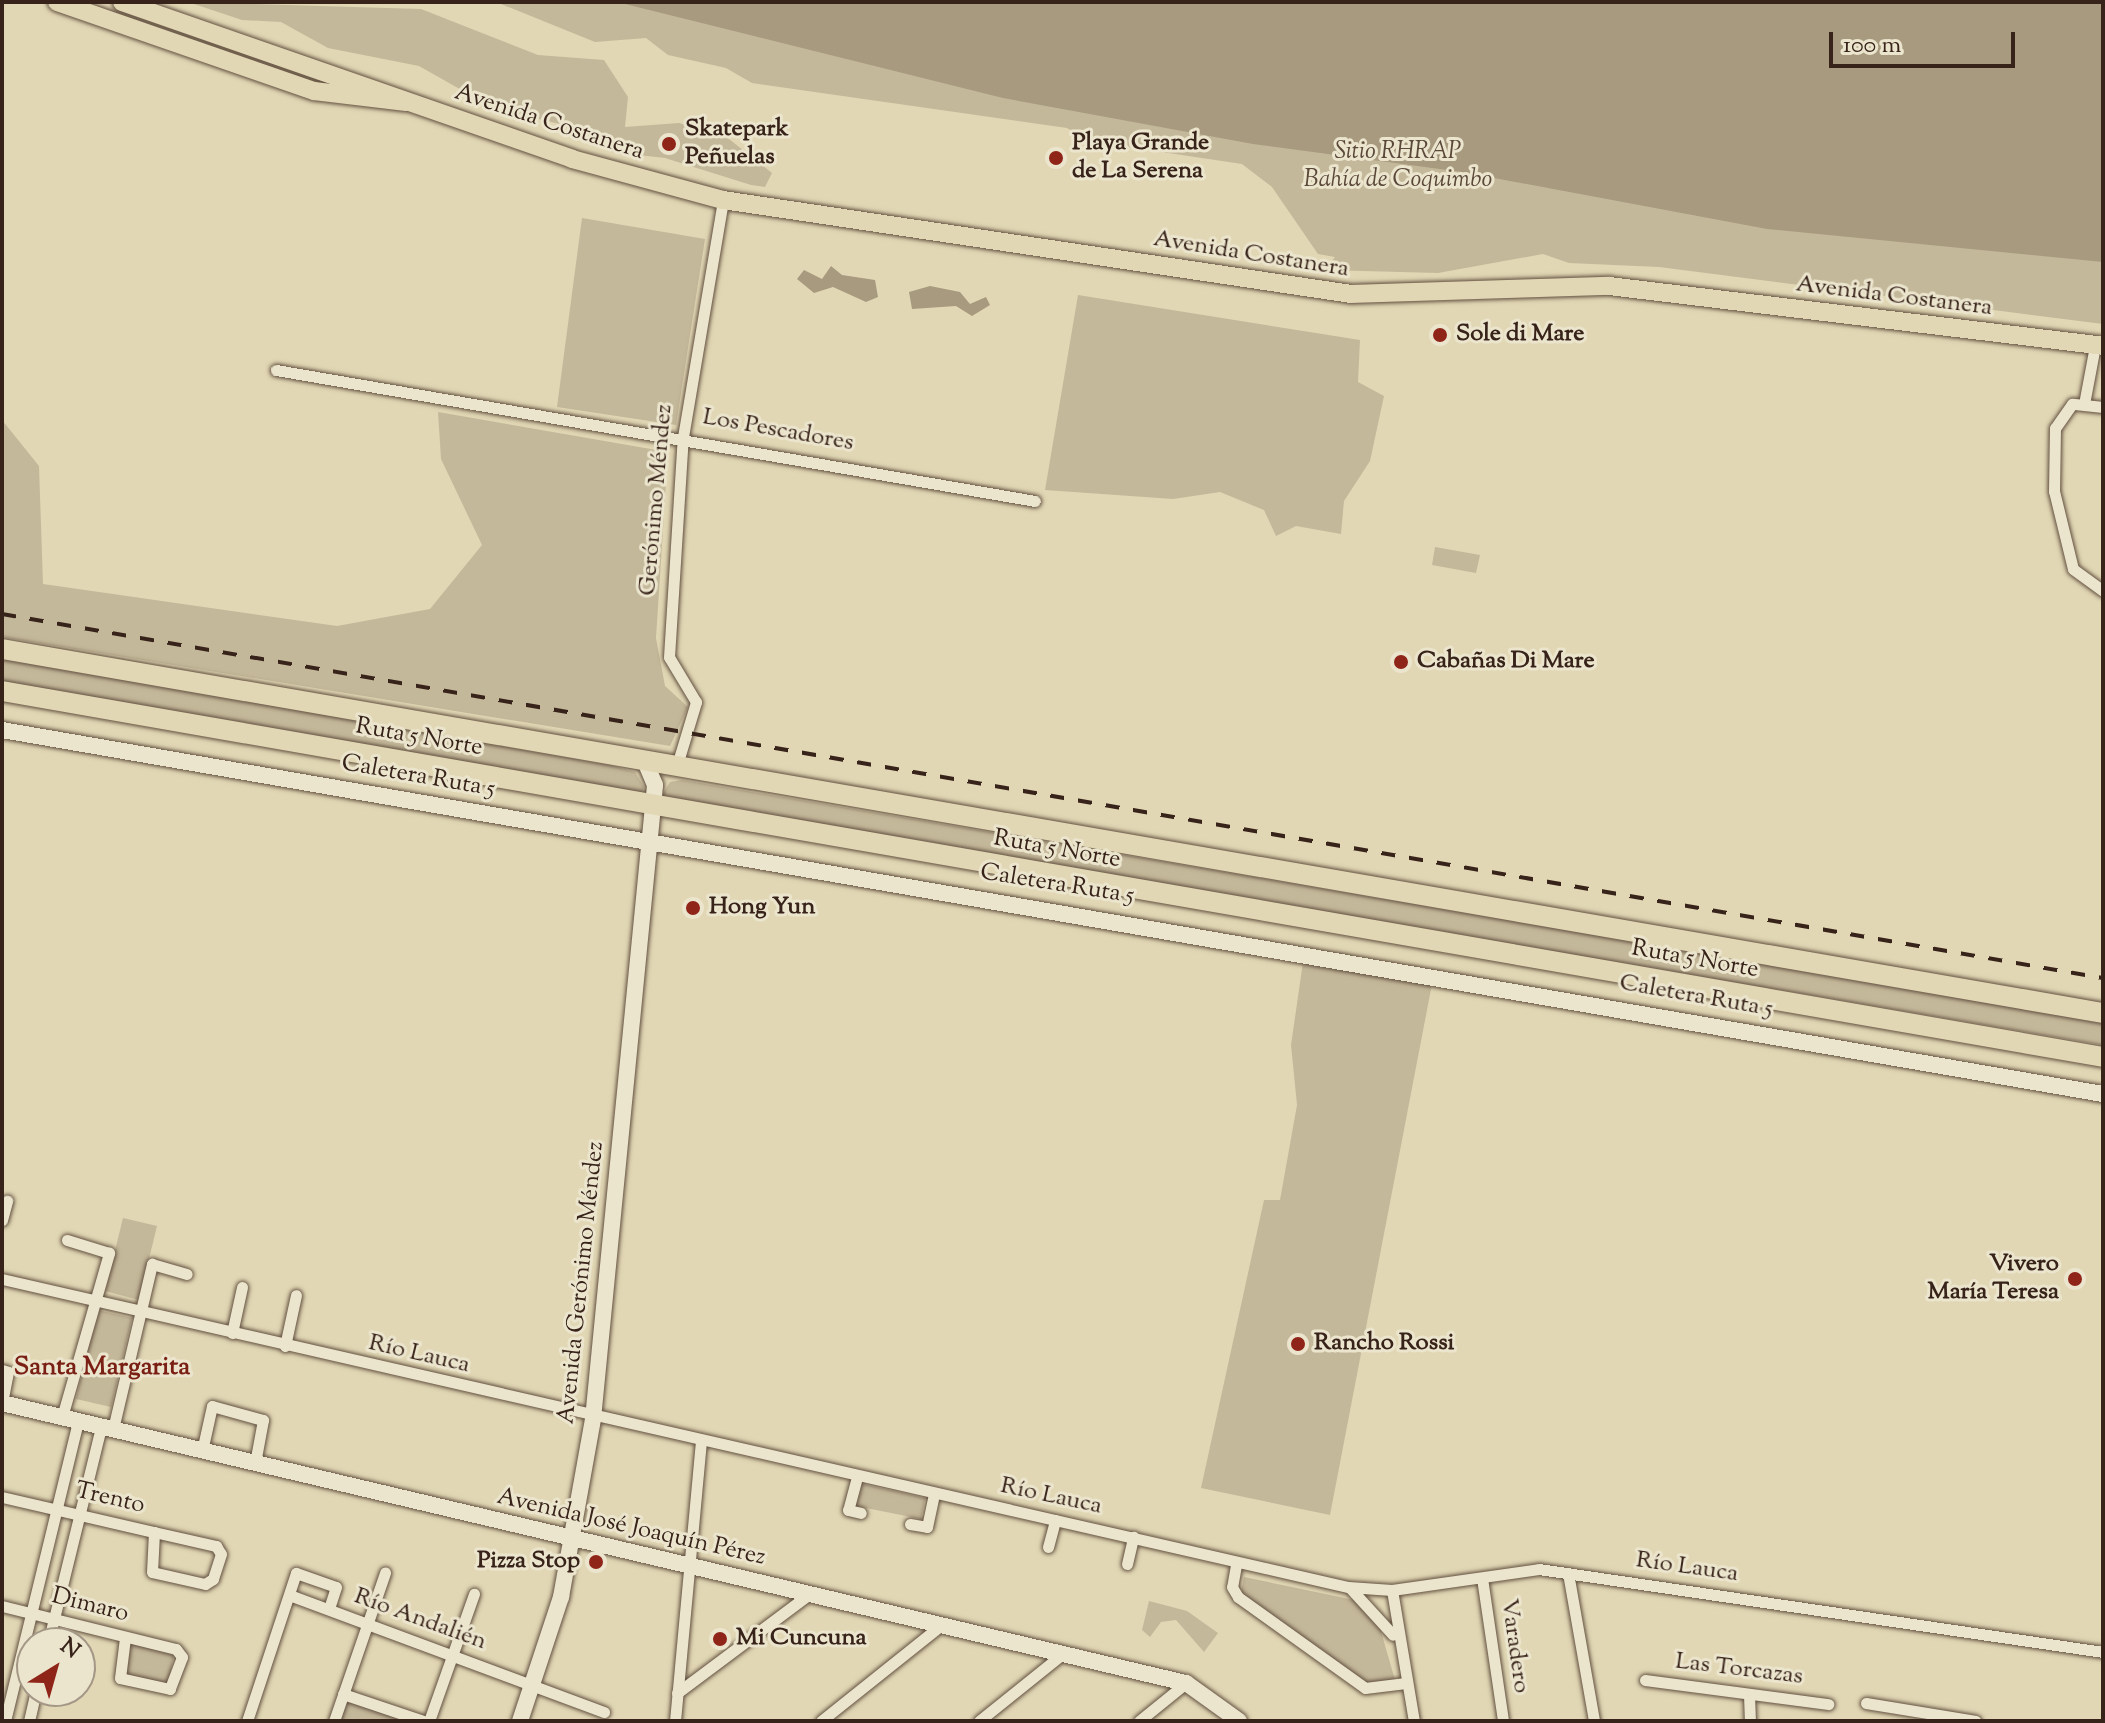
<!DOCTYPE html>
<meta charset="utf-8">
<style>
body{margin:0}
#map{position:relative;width:2105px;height:1723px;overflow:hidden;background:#e1d7b4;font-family:"Sorts Mill Goudy",serif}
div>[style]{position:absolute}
.green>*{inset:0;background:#c4b89a}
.water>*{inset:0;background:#a79a7f}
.roads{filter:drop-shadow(0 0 2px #625040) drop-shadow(0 0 2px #625040)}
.street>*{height:11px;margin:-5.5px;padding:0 5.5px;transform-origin:5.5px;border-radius:5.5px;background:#ece5ce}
.secondary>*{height:16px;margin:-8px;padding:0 8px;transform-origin:8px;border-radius:8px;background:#ece5ce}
.primary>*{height:18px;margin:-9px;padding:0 9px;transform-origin:9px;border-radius:9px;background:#e1d7b4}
.highway>*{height:20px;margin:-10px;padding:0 10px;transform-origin:10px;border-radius:10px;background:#e1d7b4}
.rail>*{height:4px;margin-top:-2px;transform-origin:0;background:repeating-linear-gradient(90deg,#372319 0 14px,transparent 0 28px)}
.dots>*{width:22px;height:22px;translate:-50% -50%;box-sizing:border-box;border:4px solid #ece5ce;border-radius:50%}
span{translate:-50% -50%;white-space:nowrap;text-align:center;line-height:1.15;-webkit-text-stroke:6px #ece5ce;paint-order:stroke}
.street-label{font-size:24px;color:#372319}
.poi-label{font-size:24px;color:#372319;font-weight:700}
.left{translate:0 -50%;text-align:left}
.right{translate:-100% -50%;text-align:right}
.park-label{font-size:24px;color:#5a4839;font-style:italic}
.neighbourhood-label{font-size:26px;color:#7a1f14;font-weight:700}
.frame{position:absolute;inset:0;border:4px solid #372319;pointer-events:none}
.north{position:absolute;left:16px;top:1627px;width:80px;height:80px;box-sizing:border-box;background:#ece5ce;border:2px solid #a49786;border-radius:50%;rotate:37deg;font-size:22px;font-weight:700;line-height:32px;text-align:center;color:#372319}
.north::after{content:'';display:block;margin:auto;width:28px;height:36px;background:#8f2418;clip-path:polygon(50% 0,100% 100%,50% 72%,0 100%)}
.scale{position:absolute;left:1829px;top:32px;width:186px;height:36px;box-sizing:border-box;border:4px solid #372319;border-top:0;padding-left:10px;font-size:24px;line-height:28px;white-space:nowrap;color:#372319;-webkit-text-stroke:6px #ece5ce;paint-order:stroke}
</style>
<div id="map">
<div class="green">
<div style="clip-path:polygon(188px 2px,421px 9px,538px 55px,604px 60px,628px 97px,625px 127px,679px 123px,724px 135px,772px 173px,765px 187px,751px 185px,665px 158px,612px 152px,560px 124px,495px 109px,419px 66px,328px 48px,281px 22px,242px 20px)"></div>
<div style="clip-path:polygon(496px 2px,1022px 2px,2103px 156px,2103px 324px,1659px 267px,1569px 263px,1543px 254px,1438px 273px,1325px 270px,1335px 257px,1318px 254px,1272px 187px,1242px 164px,1088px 141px,1067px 128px,752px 83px,726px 68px,668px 55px,646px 38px,595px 42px)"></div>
<div style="clip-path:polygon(582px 218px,705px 239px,676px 425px,557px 407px)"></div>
<div style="clip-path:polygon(1078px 295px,1360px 340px,1358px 382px,1384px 396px,1370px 461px,1344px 501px,1341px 534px,1296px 526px,1276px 536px,1264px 510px,1220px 492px,1173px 499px,1045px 490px)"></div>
<div style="clip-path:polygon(438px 412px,668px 452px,656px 638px,665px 686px,688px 707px,670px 746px,2px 637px,2px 420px,39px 466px,43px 584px,337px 626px,430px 609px,482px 545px,441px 459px)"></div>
<div style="clip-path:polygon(1435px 547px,1480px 555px,1476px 573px,1432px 565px)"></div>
<div style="clip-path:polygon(2px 658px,609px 765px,635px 772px,644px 787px,641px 793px,2px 682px)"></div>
<div style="clip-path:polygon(682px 780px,2103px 1021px,2103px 1045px,660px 799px,670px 782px)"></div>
<div style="clip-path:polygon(1303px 962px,1432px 984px,1330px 1515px,1201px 1488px,1264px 1200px,1280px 1200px,1297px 1105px,1291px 1045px)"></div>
<div style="clip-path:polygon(123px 1218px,157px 1226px,139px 1300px,105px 1291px)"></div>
<div style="clip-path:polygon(97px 1310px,132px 1318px,111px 1407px,76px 1399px)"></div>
<div style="clip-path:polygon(862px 1484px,925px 1498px,921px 1519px,856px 1506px)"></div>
<div style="clip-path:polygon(1244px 1577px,1354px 1600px,1380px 1628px,1395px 1680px,1370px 1687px,1241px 1593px)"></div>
<div style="clip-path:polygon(1149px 1601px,1187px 1611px,1218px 1633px,1204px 1652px,1176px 1620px,1161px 1622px,1150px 1637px,1142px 1630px)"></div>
<div style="clip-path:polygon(130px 1642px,174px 1651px,169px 1683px,125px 1678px)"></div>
<div style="clip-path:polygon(345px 1700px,405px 1721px,338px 1721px)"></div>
</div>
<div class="water">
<div style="clip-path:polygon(617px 2px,2103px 2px,2103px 262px,1767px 229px,1462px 172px,1253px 144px,1003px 98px)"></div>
<div style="clip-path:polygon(831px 266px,842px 275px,875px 280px,878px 297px,866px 302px,833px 287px,814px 293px,797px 279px,804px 270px,822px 279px)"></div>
<div style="clip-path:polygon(930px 286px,960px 292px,970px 304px,986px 297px,990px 305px,972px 316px,956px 306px,912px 309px,909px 292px)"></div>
</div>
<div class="roads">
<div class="street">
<div style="left:276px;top:370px;width:770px;rotate:9.79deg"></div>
<div style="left:2084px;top:404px;width:59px;rotate:-79.3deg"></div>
<div style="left:2103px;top:407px;width:31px;rotate:-174deg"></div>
<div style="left:2072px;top:404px;width:29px;rotate:125deg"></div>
<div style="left:2055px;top:428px;width:63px;rotate:90.9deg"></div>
<div style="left:2054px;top:491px;width:80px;rotate:76.3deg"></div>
<div style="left:2073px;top:569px;width:37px;rotate:36deg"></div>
<div style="left:677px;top:765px;width:66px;rotate:-73.2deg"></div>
<div style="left:696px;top:702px;width:52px;rotate:-121deg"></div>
<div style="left:669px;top:657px;width:220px;rotate:-86.4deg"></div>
<div style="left:683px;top:437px;width:240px;rotate:-80.4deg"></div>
<div style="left:2px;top:1220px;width:20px;rotate:-75deg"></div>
<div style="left:2px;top:1279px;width:1381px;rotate:12.89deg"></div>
<div style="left:1348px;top:1587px;width:44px;rotate:3.9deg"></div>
<div style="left:1392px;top:1590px;width:148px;rotate:-8.1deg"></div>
<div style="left:1539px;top:1569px;width:570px;rotate:8.37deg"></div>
<div style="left:232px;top:1333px;width:47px;rotate:-77.7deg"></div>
<div style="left:285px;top:1346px;width:52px;rotate:-77.8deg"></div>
<div style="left:2px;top:1370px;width:6px;rotate:18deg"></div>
<div style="left:8px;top:1372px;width:31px;rotate:101deg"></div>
<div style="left:62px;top:1417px;width:171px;rotate:-74deg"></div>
<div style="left:109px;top:1253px;width:44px;rotate:-162.8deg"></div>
<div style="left:113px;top:1429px;width:170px;rotate:-76.7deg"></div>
<div style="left:152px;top:1264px;width:36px;rotate:16deg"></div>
<div style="left:202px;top:1451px;width:46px;rotate:-77.5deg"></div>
<div style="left:212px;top:1406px;width:53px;rotate:15.4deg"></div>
<div style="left:263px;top:1420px;width:44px;rotate:100.5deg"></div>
<div style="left:857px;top:1477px;width:34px;rotate:105deg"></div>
<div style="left:848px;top:1510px;width:13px;rotate:13deg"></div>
<div style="left:2px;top:1497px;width:156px;rotate:13deg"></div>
<div style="left:910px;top:1524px;width:17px;rotate:10deg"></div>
<div style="left:927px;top:1527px;width:34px;rotate:-78deg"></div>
<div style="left:154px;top:1532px;width:64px;rotate:12.7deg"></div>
<div style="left:216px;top:1546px;width:9px;rotate:58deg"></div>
<div style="left:221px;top:1554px;width:26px;rotate:108deg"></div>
<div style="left:213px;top:1579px;width:9px;rotate:148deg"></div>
<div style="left:205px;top:1584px;width:54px;rotate:-167.2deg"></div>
<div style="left:152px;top:1572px;width:40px;rotate:-87.1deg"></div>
<div style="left:1048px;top:1547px;width:28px;rotate:-75deg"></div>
<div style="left:1127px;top:1564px;width:28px;rotate:-77deg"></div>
<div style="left:1236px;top:1565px;width:22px;rotate:100deg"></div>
<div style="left:1232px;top:1587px;width:12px;rotate:59deg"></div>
<div style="left:1238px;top:1597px;width:156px;rotate:35.6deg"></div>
<div style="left:1365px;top:1688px;width:41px;rotate:-7deg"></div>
<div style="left:1568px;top:1573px;width:150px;rotate:80deg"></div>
<div style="left:1482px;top:1578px;width:145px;rotate:81.6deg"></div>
<div style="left:1351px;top:1589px;width:62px;rotate:47.6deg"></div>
<div style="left:1392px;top:1590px;width:133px;rotate:80.5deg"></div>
<div style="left:292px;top:1596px;width:333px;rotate:20.4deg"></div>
<div style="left:2px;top:1606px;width:179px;rotate:13.9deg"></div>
<div style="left:176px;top:1649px;width:10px;rotate:53deg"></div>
<div style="left:182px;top:1657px;width:34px;rotate:111deg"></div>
<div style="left:170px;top:1689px;width:51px;rotate:-167.6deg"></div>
<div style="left:120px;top:1678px;width:40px;rotate:-82.9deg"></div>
<div style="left:48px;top:1643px;width:222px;rotate:-76.2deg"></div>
<div style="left:1645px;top:1680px;width:185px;rotate:7.5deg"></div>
<div style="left:677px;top:1693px;width:164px;rotate:-36.8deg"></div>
<div style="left:343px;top:1694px;width:84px;rotate:18.6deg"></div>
<div style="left:1749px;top:1694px;width:27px;rotate:88deg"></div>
<div style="left:1866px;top:1703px;width:111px;rotate:9.3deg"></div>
<div style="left:5px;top:1721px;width:309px;rotate:-76.3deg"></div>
<div style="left:29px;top:1721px;width:31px;rotate:-77deg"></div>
<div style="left:247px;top:1721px;width:156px;rotate:-71.7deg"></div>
<div style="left:296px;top:1573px;width:42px;rotate:19.3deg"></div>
<div style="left:336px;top:1587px;width:23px;rotate:108deg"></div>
<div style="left:334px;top:1721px;width:157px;rotate:-71deg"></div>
<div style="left:429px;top:1721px;width:135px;rotate:-70.5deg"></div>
<div style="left:675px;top:1721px;width:279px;rotate:-84.7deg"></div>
<div style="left:821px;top:1721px;width:152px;rotate:-38.6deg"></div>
<div style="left:979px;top:1721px;width:105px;rotate:-38.8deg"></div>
<div style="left:1139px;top:1721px;width:60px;rotate:-39deg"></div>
</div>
<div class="secondary">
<div style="left:2px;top:730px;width:2132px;rotate:9.83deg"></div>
<div style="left:2px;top:1403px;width:1217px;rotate:13.31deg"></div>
<div style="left:1186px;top:1683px;width:65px;rotate:35.6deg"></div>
<div style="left:520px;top:1721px;width:131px;rotate:-71.7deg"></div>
<div style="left:561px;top:1597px;width:181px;rotate:-79.8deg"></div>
<div style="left:593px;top:1419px;width:637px;rotate:-84.41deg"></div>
<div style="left:655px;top:785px;width:28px;rotate:-113deg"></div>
</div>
<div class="primary">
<div style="left:57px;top:2px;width:272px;rotate:19.1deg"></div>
<div style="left:314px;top:91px;width:93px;rotate:6.8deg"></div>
<div style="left:122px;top:2px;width:477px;rotate:19.2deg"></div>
<div style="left:572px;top:159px;width:156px;rotate:15.2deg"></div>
<div style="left:723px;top:200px;width:635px;rotate:8.51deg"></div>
<div style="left:1351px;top:294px;width:258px;rotate:-1.8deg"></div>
<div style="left:1609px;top:286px;width:498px;rotate:6.9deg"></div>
</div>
<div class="highway">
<div style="left:2px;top:649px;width:2132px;rotate:9.83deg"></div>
<div style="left:2px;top:691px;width:2133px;rotate:9.88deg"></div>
</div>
</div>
<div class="rail">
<div style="left:2px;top:614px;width:2132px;rotate:9.83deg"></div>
</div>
<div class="dots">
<div style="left:669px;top:144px;background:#8f2418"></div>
<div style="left:1056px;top:158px;background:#8f2418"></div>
<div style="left:1440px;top:335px;background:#8f2418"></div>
<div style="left:1401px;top:662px;background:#8f2418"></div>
<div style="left:693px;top:908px;background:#8f2418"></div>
<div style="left:2075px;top:1279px;background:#8f2418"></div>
<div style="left:1298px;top:1344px;background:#8f2418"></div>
<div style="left:596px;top:1562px;background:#8f2418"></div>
<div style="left:720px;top:1639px;background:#8f2418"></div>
</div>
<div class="street-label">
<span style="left:549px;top:123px;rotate:18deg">Avenida Costanera</span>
<span style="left:1251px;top:255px;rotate:9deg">Avenida Costanera</span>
<span style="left:1894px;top:297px;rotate:7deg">Avenida Costanera</span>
<span style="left:778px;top:431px;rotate:10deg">Los Pescadores</span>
<span style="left:657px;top:500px;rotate:-85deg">Gerónimo Méndez</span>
<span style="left:419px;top:738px;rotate:10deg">Ruta 5 Norte</span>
<span style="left:418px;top:777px;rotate:10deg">Caletera Ruta 5</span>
<span style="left:1057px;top:850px;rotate:10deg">Ruta 5 Norte</span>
<span style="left:1057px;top:885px;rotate:9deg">Caletera Ruta 5</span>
<span style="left:1695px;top:960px;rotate:10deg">Ruta 5 Norte</span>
<span style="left:1696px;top:997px;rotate:10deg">Caletera Ruta 5</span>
<span style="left:582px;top:1283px;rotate:-84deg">Avenida Gerónimo Méndez</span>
<span style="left:419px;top:1355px;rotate:13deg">Río Lauca</span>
<span style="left:1051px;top:1497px;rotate:12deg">Río Lauca</span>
<span style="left:110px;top:1499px;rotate:13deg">Trento</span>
<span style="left:631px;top:1528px;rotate:13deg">Avenida José Joaquín Pérez</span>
<span style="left:1687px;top:1568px;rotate:8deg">Río Lauca</span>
<span style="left:90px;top:1606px;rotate:14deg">Dimaro</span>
<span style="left:420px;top:1620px;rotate:20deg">Río Andalién</span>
<span style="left:1514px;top:1646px;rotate:82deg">Varadero</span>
<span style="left:1739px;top:1670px;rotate:7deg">Las Torcazas</span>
</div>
<div class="poi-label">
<span class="left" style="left:685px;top:144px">Skatepark<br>Peñuelas</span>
<span class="left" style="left:1072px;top:158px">Playa Grande<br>de La Serena</span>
<span class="left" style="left:1456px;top:335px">Sole di Mare</span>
<span class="left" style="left:1417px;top:662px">Cabañas Di Mare</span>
<span class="left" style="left:709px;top:908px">Hong Yun</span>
<span class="right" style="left:2059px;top:1279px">Vivero<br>María Teresa</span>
<span class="left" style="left:1314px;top:1344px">Rancho Rossi</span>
<span class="right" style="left:580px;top:1562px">Pizza Stop</span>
<span class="left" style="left:736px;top:1639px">Mi Cuncuna</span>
</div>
<div class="park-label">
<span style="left:1398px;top:167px">Sitio RHRAP<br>Bahía de Coquimbo</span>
</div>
<div class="neighbourhood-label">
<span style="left:102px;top:1368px">Santa Margarita</span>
</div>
<div class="frame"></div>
<div class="north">N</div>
<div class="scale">100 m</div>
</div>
